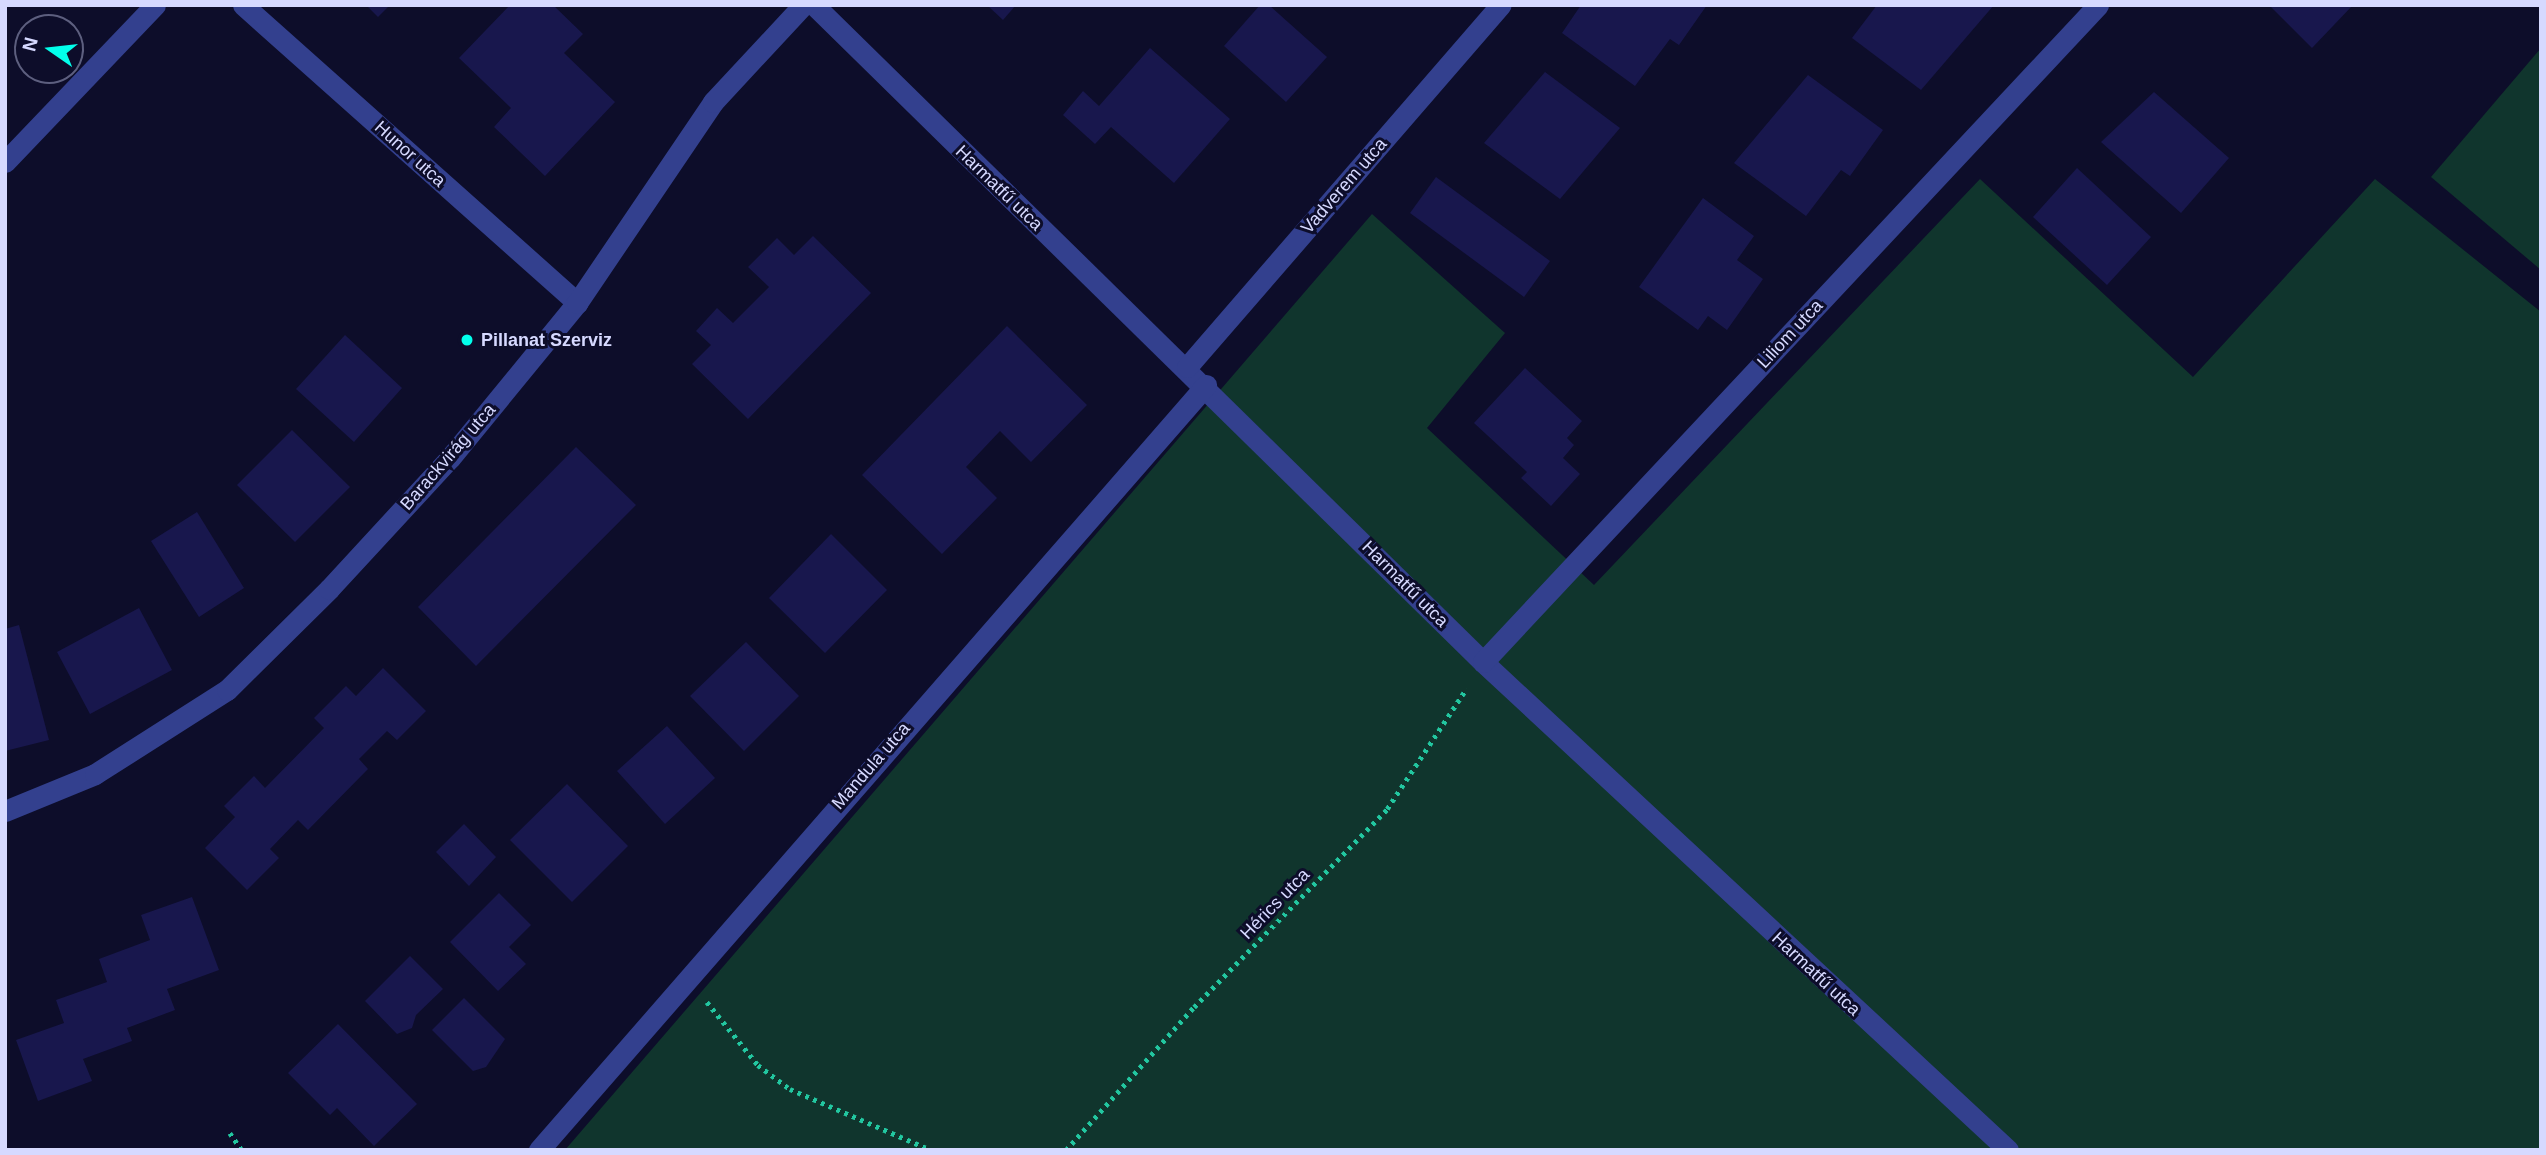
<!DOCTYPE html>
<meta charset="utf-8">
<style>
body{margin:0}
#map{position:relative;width:2546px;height:1155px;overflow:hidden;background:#0d0d2a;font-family:Helvetica,sans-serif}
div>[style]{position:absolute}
.green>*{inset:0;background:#10352d}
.building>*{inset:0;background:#18174d}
.path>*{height:4.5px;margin-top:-2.25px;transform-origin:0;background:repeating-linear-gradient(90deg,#22c7a0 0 3.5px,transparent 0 8.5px)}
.minor>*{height:21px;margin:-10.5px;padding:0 10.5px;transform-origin:10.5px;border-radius:10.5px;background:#33408e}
.dots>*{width:19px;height:19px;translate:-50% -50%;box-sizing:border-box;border:4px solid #0d0d2a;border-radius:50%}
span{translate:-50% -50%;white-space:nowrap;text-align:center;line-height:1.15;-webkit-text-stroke:6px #0d0d2a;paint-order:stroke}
.street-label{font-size:18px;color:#d6d9ff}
.poi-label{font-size:18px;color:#d6d9ff;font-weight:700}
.left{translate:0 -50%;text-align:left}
.frame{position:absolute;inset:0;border:7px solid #d6d9ff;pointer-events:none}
.north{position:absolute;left:14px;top:14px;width:70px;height:70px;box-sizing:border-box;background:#0d0d2a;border:2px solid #5d5f7f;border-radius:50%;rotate:284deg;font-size:19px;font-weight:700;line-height:28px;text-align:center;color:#d6d9ff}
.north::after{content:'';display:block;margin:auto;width:24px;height:32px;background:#02ffeb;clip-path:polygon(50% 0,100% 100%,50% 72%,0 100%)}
</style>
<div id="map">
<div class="green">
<div style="clip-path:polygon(2541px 48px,2541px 270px,2431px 177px)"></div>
<div style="clip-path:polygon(1980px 179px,2193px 377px,2375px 179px,2541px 312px,2541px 1150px,565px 1150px,1372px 214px,1505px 333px,1427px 428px,1594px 585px)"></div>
</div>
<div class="building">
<div style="clip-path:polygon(366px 5px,390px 5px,378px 17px)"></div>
<div style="clip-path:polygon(510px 5px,553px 5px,583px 34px,564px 53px,615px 102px,545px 176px,494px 127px,511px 108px,459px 58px)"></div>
<div style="clip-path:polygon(987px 5px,1016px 5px,1003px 20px)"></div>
<div style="clip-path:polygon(1260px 5px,1269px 5px,1327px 57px,1286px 102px,1224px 46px)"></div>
<div style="clip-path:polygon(1581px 5px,1707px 5px,1679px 45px,1670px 39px,1635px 86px,1562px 33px)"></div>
<div style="clip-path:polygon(1877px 5px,1994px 5px,1921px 90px,1852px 38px)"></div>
<div style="clip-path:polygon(2269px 5px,2353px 5px,2312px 48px)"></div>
<div style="clip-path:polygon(1150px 48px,1230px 119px,1174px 183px,1111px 127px,1095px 144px,1063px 115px,1083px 91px,1099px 106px)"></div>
<div style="clip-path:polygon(1545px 72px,1620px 128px,1560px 199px,1484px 143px)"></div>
<div style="clip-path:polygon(1808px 75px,1883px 130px,1850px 176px,1841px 170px,1806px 216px,1734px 163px)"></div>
<div style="clip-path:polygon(2154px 92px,2229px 158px,2181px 213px,2101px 142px)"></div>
<div style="clip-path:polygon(2077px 168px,2151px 237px,2107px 285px,2033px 217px)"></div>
<div style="clip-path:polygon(1436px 177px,1550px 261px,1524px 297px,1410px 213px)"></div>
<div style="clip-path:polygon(1703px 198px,1754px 236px,1737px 260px,1763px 279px,1727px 330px,1708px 316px,1698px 330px,1639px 287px)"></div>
<div style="clip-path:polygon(813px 236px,871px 293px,748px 419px,692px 364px,711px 345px,696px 331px,717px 308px,733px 323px,769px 287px,748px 267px,777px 238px,794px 255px)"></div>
<div style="clip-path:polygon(1007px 326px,1087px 405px,1031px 462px,1000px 431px,966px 467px,997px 498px,942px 554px,862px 475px)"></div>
<div style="clip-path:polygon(345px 335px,402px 388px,354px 442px,296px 389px)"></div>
<div style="clip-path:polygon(1525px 368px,1582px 421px,1567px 438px,1574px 445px,1563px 458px,1580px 474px,1551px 506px,1521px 478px,1527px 472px,1474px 423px)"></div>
<div style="clip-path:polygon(292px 430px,350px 487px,295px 542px,237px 485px)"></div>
<div style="clip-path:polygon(576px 447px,636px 505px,476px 666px,418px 607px)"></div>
<div style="clip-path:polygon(197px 512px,244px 588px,199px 617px,151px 541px)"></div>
<div style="clip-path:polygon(831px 534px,887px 590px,825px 653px,769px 598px)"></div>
<div style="clip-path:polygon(139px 608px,172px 670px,90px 714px,57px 652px)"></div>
<div style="clip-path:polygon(19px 625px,49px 740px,5px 751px,5px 629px)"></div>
<div style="clip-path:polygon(746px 642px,799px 696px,744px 751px,690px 696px)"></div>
<div style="clip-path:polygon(383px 668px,426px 711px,397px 740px,387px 731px,359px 759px,368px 769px,308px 830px,298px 820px,270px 849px,279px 858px,247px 890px,205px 848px,235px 817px,224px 806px,254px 776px,265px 788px,324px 728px,314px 718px,346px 686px,356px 696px)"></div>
<div style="clip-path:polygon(667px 726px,715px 778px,665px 824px,617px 771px)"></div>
<div style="clip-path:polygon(567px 784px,628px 846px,572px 902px,510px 840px)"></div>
<div style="clip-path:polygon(464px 824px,496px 857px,469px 886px,436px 852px)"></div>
<div style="clip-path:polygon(499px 893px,531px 925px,509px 947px,526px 964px,498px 991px,450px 942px)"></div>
<div style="clip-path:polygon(192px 897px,219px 970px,167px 989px,175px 1010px,127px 1028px,132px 1041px,83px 1059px,92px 1081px,38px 1101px,16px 1040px,64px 1023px,56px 1000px,107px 982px,99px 959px,150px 940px,141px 915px)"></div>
<div style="clip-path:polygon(410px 956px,443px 989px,416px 1015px,412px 1028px,397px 1034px,365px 1001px)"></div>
<div style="clip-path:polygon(464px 998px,505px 1039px,486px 1067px,473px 1071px,432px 1030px)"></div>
<div style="clip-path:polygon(338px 1024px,417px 1104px,374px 1146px,337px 1108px,330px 1115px,288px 1073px)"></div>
</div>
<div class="path">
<div style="left:707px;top:1002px;width:81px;rotate:51deg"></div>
<div style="left:758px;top:1065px;width:40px;rotate:37deg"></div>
<div style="left:790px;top:1089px;width:154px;rotate:23.4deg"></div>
<div style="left:230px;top:1133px;width:21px;rotate:55deg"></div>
<div style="left:1066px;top:1150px;width:192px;rotate:-48.2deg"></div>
<div style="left:1194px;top:1007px;width:277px;rotate:-45.7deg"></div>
<div style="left:1387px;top:809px;width:144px;rotate:-56.6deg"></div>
</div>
<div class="minor">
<div style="left:243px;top:5px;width:448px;rotate:41.7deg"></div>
<div style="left:814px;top:5px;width:938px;rotate:44.48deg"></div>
<div style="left:1483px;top:662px;width:717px;rotate:42.91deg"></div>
<div style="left:5px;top:162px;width:217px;rotate:-46.3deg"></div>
<div style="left:1187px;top:367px;width:479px;rotate:-49.1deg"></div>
<div style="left:1483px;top:662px;width:900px;rotate:-46.89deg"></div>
<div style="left:5px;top:811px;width:97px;rotate:-22.3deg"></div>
<div style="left:95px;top:774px;width:156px;rotate:-32.5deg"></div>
<div style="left:227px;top:690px;width:144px;rotate:-44.7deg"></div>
<div style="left:329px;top:589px;width:178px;rotate:-47.3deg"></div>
<div style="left:450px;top:458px;width:200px;rotate:-50.7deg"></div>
<div style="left:577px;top:303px;width:243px;rotate:-55.9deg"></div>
<div style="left:713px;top:102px;width:132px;rotate:-47.1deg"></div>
<div style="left:539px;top:1150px;width:1015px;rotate:-48.91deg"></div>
</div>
<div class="dots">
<div style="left:467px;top:340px;background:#02ffeb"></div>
</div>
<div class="street-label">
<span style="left:410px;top:154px;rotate:42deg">Hunor utca</span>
<span style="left:1344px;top:186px;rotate:-49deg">Vadverem utca</span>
<span style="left:999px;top:188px;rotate:44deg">Harmatfű utca</span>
<span style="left:1790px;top:334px;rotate:-47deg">Liliom utca</span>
<span style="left:448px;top:457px;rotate:-49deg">Barackvirág utca</span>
<span style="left:1405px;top:584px;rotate:45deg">Harmatfű utca</span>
<span style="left:871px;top:766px;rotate:-49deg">Mandula utca</span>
<span style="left:1275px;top:904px;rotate:-46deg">Hérics utca</span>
<span style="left:1816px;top:974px;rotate:43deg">Harmatfű utca</span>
</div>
<div class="poi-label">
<span class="left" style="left:481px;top:340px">Pillanat Szerviz</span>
</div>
<div class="frame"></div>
<div class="north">N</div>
</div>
